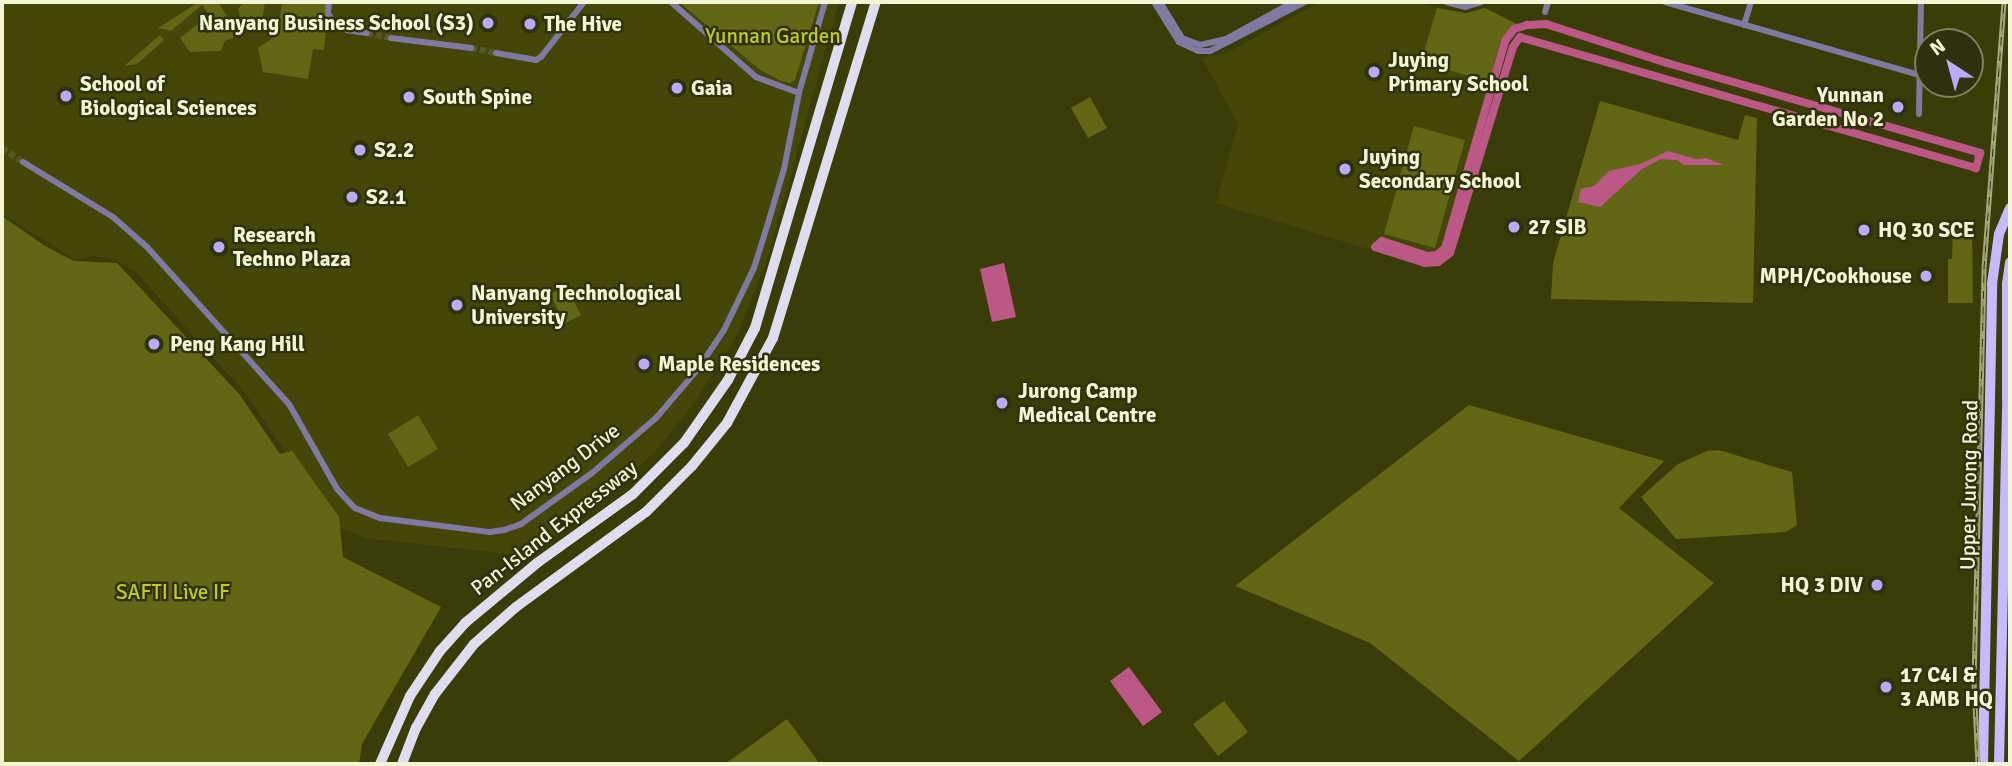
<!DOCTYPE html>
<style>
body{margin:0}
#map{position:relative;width:2012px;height:766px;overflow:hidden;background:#3a3d07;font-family:Signika,sans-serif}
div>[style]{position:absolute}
.built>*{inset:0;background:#444708}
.green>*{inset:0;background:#626715}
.water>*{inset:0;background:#bc5886}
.canal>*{height:8px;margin:-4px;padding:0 4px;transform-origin:4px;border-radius:4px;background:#bc5886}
.street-tunnel>*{height:6px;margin-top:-3px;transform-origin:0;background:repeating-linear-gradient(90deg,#565926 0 6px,transparent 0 9px)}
.street>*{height:6px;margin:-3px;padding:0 3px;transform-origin:3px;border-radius:3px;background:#8079a2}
.primary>*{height:10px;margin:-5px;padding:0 5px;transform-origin:5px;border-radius:5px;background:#c6b9fc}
.highway>*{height:10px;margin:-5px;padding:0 5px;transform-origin:5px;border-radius:5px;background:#dfdcf0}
.rail>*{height:5px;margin-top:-2.5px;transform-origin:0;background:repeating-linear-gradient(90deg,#30320f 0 8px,#a4a87d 0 16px);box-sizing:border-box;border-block:2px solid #a4a87d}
.dots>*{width:19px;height:19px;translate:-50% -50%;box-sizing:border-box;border:4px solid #30320f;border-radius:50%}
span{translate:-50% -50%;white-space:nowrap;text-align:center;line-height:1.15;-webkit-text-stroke:5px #30320f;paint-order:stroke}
.poi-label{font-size:21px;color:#f2f6d4;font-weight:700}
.right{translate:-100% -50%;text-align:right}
.left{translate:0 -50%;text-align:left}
.park-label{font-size:21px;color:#c0c928}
.street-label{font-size:21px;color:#f2f6d4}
.frame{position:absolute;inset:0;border:4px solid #f2f6d4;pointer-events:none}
.north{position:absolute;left:1914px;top:28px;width:70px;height:70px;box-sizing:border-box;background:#30320f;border:2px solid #7e805e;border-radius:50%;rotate:324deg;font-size:19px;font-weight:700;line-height:28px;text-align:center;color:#f2f6d4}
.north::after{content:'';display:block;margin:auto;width:24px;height:32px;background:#baaaf7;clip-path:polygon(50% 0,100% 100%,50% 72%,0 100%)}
</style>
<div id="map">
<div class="built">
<div style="clip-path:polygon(2px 2px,839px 2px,766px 263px,736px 337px,695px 402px,655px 452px,603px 499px,552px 538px,516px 555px,365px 538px,336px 526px,246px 394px,136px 272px,117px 261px,95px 256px,74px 259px,2px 214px)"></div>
<div style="clip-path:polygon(1320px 2px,1415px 2px,1437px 8px,1422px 62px,1489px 82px,1443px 244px,1436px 251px,1428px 252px,1386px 239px,1376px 241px,1368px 249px,1216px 203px,1238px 124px,1202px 58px,1225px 54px)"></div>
</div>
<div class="green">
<div style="clip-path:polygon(199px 2px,218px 2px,239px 35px,225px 41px,221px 51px,190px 52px,180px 38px,209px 15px,202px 5px,171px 31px,158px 28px)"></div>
<div style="clip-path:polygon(244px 2px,265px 2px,262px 23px,241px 20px,238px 9px)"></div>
<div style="clip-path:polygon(282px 2px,329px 2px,324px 50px,313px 49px,308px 79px,263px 72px,258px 48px,278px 34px)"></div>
<div style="clip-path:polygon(679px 2px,819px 2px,795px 80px,790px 83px,781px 81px,759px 69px)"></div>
<div style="clip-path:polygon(1437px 8px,1466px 13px,1485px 8px,1517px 24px,1501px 40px,1489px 82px,1421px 62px)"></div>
<div style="clip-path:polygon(160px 35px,164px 40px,137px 64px,124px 66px)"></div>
<div style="clip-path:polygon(1090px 97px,1107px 128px,1088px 138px,1071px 108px)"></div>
<div style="clip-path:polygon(1600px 101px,1738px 140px,1745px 115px,1757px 118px,1753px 303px,1551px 299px,1553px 263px)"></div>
<div style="clip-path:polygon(1414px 126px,1465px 140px,1435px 248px,1384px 234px)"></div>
<div style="clip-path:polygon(2px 216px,45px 246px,74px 261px,117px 263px,240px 395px,280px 454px,292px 451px,339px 517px,343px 557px,441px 607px,362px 744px,359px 764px,2px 764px)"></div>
<div style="clip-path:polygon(1953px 225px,1972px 225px,1973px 303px,1948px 303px,1948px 259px,1952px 259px)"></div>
<div style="clip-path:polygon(566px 286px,581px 315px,565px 323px,550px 294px)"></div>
<div style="clip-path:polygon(1469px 405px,1664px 461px,1619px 508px,1714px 583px,1519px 761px,1370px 643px,1235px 586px)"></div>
<div style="clip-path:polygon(418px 415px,438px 449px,408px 467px,388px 434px)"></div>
<div style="clip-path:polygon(1719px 450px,1792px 472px,1797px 525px,1786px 532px,1676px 539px,1641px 497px,1678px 464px,1707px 451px)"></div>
<div style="clip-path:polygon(1224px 701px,1248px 732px,1218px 756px,1193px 724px)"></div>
<div style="clip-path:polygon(787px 719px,820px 764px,725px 764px)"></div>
</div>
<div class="water">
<div style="clip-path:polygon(1668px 151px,1696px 159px,1706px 158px,1724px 165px,1684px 165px,1677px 160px,1661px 159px,1642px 169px,1600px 207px,1578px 202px,1581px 189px,1594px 186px,1609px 171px,1640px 164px)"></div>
<div style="clip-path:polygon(1004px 263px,1016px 317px,992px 322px,980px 269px)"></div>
<div style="clip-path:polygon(1129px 667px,1162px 712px,1143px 726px,1110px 681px)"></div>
</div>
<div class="canal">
<div style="left:1546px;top:24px;width:127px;rotate:17.9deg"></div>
<div style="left:1667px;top:63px;width:326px;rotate:16deg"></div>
<div style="left:1980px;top:153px;width:16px;rotate:105deg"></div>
<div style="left:1976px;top:168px;width:474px;rotate:-164deg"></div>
<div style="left:1520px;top:37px;width:12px;rotate:125deg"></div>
<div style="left:1513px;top:47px;width:215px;rotate:107deg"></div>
<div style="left:1450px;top:253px;width:15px;rotate:143deg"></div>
<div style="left:1438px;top:262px;width:13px;rotate:176deg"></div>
<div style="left:1425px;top:263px;width:52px;rotate:-162.3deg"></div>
<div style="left:1375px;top:247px;width:9px;rotate:-41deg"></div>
<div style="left:1382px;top:241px;width:47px;rotate:18.4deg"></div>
<div style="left:1427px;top:256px;width:10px;rotate:-6deg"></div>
<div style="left:1437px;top:255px;width:11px;rotate:-41deg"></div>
<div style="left:1445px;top:248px;width:216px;rotate:-73.8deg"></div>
<div style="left:1505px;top:41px;width:15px;rotate:-53deg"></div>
<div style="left:1514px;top:29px;width:14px;rotate:-17deg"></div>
<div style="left:1527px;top:25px;width:19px;rotate:-3deg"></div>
</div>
<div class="street-tunnel">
<div style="left:367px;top:33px;width:25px;rotate:12deg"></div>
<div style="left:471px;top:48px;width:25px;rotate:11deg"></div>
<div style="left:2px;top:148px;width:25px;rotate:34deg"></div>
</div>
<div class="street">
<div style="left:329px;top:2px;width:11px;rotate:95deg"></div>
<div style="left:328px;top:13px;width:10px;rotate:61deg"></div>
<div style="left:333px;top:22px;width:16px;rotate:30deg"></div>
<div style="left:347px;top:30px;width:20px;rotate:9deg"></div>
<div style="left:671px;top:2px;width:113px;rotate:41.4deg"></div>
<div style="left:756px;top:77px;width:46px;rotate:20.4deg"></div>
<div style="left:1154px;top:2px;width:47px;rotate:58deg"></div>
<div style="left:1179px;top:42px;width:21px;rotate:25deg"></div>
<div style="left:1198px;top:51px;width:12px"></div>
<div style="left:1210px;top:51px;width:107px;rotate:-27.3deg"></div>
<div style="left:1160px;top:2px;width:42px;rotate:58.6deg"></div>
<div style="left:1182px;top:38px;width:19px;rotate:21deg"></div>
<div style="left:1200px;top:45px;width:27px;rotate:-13deg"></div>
<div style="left:1226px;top:39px;width:77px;rotate:-28.9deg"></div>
<div style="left:1446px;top:2px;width:20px;rotate:15deg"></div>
<div style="left:1465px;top:7px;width:17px;rotate:-17deg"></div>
<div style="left:1665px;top:2px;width:264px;rotate:16deg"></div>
<div style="left:1545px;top:12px;width:10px;rotate:-73deg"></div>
<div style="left:1744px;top:25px;width:24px;rotate:-73deg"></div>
<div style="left:391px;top:38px;width:81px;rotate:7.1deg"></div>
<div style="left:496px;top:53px;width:41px;rotate:9.9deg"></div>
<div style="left:536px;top:60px;width:6px;rotate:-31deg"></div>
<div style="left:541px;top:57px;width:70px;rotate:-52deg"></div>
<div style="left:1919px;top:114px;width:112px;rotate:-89deg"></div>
<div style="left:23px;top:162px;width:105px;rotate:31.4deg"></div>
<div style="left:113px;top:217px;width:45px;rotate:41.4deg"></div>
<div style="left:147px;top:247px;width:212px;rotate:47.9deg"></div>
<div style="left:289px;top:404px;width:98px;rotate:60.5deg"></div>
<div style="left:337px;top:489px;width:26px;rotate:47deg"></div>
<div style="left:355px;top:508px;width:27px;rotate:22deg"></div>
<div style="left:380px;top:518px;width:111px;rotate:7.3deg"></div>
<div style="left:490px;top:532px;width:14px;rotate:-8deg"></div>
<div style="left:504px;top:530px;width:18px;rotate:-19deg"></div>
<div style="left:521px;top:524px;width:87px;rotate:-35.7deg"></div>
<div style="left:592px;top:473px;width:84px;rotate:-40.7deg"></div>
<div style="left:656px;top:418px;width:65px;rotate:-49.4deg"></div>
<div style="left:698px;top:369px;width:47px;rotate:-56.3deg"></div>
<div style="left:724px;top:330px;width:69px;rotate:-64.2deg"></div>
<div style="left:754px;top:268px;width:47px;rotate:-72.7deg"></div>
<div style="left:768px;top:223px;width:56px;rotate:-73.5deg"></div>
<div style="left:784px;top:169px;width:77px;rotate:-78.8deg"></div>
<div style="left:799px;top:93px;width:95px;rotate:-74.1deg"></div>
</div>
<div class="primary">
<div style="left:1983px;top:764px;width:480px;rotate:-88.9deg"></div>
<div style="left:1992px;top:284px;width:50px;rotate:-82deg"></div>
<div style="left:1999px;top:234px;width:28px;rotate:-67deg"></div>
<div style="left:1999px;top:764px;width:365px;rotate:-88.7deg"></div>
<div style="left:2007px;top:399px;width:115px;rotate:-90deg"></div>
<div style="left:2007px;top:284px;width:22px;rotate:-82deg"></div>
</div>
<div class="highway">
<div style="left:380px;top:764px;width:74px;rotate:-66.2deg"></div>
<div style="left:410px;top:696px;width:54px;rotate:-56.3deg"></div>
<div style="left:440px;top:651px;width:38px;rotate:-48deg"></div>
<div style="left:465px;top:623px;width:94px;rotate:-39.8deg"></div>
<div style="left:537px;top:563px;width:118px;rotate:-35.7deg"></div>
<div style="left:633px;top:494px;width:72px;rotate:-45deg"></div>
<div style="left:684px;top:443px;width:77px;rotate:-55.1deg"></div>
<div style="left:728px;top:380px;width:59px;rotate:-62.6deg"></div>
<div style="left:755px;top:328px;width:340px;rotate:-73.4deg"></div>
<div style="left:402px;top:764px;width:39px;rotate:-69deg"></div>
<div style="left:416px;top:728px;width:39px;rotate:-61deg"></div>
<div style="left:435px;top:694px;width:63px;rotate:-52deg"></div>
<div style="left:474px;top:644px;width:56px;rotate:-41.4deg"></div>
<div style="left:516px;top:607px;width:161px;rotate:-36.2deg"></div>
<div style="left:646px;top:512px;width:65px;rotate:-45deg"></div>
<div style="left:692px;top:466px;width:55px;rotate:-50.9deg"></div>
<div style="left:727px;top:423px;width:97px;rotate:-61.6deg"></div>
<div style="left:773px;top:338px;width:351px;rotate:-73deg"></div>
</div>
<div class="rail">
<div style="left:1978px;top:764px;width:82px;rotate:-92.8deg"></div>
<div style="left:1974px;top:682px;width:414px;rotate:-88.6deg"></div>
<div style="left:1984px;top:268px;width:267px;rotate:-85.7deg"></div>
</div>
<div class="dots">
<div style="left:488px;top:23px;background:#baaaf7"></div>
<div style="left:530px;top:24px;background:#baaaf7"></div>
<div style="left:1374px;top:72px;background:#baaaf7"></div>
<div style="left:677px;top:88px;background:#baaaf7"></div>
<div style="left:66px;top:96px;background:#baaaf7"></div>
<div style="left:409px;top:97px;background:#baaaf7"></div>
<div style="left:1898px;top:107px;background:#baaaf7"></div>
<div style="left:360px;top:150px;background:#baaaf7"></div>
<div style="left:1345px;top:169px;background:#baaaf7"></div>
<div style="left:352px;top:197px;background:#baaaf7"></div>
<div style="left:1514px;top:227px;background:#baaaf7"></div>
<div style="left:1864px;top:230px;background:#baaaf7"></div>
<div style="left:219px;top:247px;background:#baaaf7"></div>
<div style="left:1926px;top:276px;background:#baaaf7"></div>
<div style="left:457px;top:305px;background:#baaaf7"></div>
<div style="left:154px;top:344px;background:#baaaf7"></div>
<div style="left:644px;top:364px;background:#baaaf7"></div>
<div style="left:1002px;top:403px;background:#baaaf7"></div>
<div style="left:1877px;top:585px;background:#baaaf7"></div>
<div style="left:1886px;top:687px;background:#baaaf7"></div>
</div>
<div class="poi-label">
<span class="right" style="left:474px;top:23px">Nanyang Business School (S3)</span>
<span class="left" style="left:544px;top:24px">The Hive</span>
<span class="left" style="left:1388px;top:72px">Juying<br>Primary School</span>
<span class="left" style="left:80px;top:96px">School of<br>Biological Sciences</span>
<span class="left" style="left:691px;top:88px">Gaia</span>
<span class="right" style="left:1884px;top:107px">Yunnan<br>Garden No 2</span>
<span class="left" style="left:423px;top:97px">South Spine</span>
<span class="left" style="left:374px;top:150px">S2.2</span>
<span class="left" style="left:1359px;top:169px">Juying<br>Secondary School</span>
<span class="left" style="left:366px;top:197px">S2.1</span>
<span class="left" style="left:1528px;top:227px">27 SIB</span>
<span class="left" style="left:1878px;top:230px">HQ 30 SCE</span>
<span class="left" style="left:233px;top:247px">Research<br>Techno Plaza</span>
<span class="right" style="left:1912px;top:276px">MPH/Cookhouse</span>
<span class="left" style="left:471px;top:305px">Nanyang Technological<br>University</span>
<span class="left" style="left:170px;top:344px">Peng Kang Hill</span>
<span class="left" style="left:658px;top:364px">Maple Residences</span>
<span class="left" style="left:1018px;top:403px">Jurong Camp<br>Medical Centre</span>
<span class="right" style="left:1863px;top:585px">HQ 3 DIV</span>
<span class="left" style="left:1900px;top:687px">17 C4I &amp;<br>3 AMB HQ</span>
</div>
<div class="park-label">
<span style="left:773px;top:36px">Yunnan Garden</span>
<span style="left:173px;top:592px">SAFTI Live IF</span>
</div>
<div class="street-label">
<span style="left:565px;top:467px;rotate:-37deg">Nanyang Drive</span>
<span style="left:1969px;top:485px;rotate:-89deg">Upper Jurong Road</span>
<span style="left:554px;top:528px;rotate:-38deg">Pan-Island Expressway</span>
</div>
<div class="frame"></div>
<div class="north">N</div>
</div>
